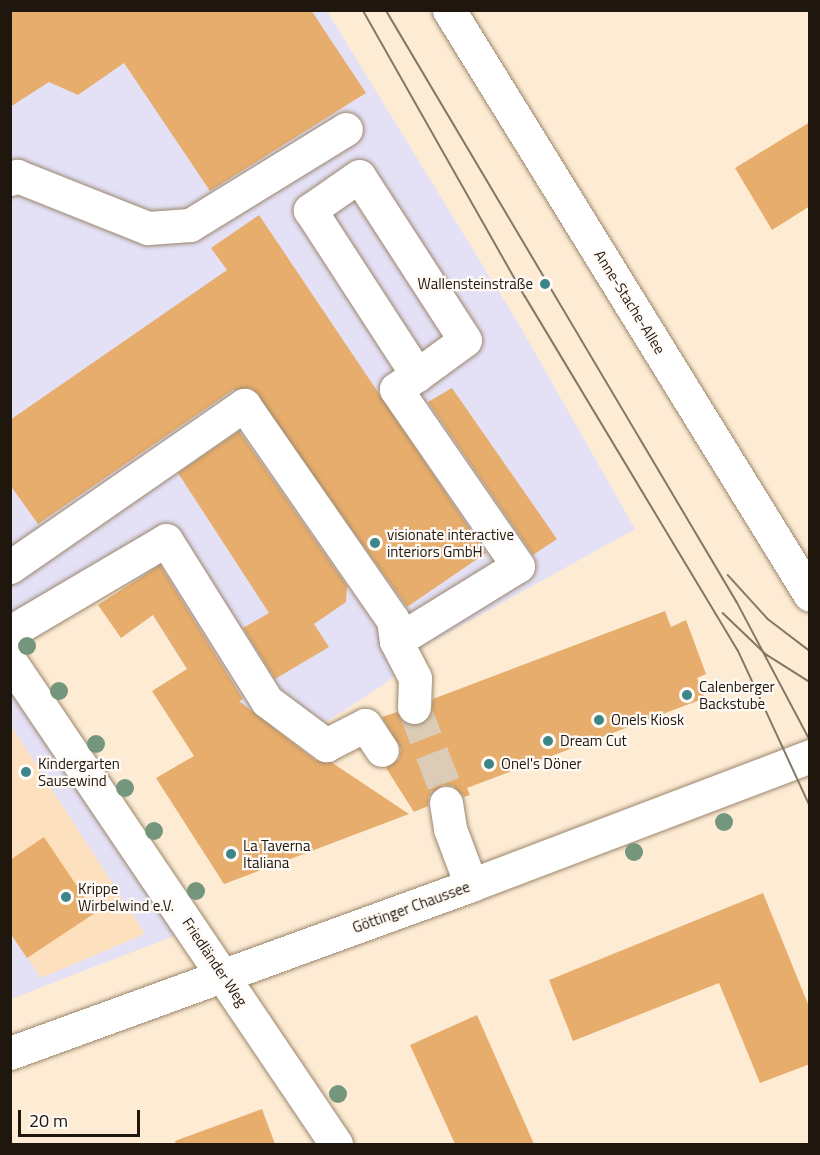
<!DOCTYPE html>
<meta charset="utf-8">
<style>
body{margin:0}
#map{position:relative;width:820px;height:1155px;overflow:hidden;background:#fdebd4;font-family:"Titillium Web",sans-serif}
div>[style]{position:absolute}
.commercial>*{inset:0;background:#e4e1f7}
.built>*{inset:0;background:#fde1bf}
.building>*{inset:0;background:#e7ad6c}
.minor-tunnel>*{height:33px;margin-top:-16.5px;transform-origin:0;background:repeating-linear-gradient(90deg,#dccbb6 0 33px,transparent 0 49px)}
.roads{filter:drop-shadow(0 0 2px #9b866c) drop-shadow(0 0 2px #9b866c)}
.minor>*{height:33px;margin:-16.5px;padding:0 16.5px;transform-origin:16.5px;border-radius:16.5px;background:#fff}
.tram>*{height:1.5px;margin:-0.75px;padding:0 0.75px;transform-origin:0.75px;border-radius:0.75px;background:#837767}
.trees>*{width:18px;height:18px;margin:-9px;border-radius:50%;background:#73967d}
.dots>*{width:16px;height:16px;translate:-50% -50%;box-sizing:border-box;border:3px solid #fffaf5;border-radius:50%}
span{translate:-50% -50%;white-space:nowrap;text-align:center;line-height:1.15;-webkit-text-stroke:4.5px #fffaf5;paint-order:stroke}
.poi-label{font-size:15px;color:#1f170d}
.right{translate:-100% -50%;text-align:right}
.left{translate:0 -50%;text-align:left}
.street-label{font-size:15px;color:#1f170d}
.frame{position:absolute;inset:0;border:12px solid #1f170d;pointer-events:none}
.scale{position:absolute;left:18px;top:1110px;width:122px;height:27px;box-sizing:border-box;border:3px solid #1f170d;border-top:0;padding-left:8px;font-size:18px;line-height:21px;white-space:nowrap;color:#1f170d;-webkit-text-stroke:4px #fffaf5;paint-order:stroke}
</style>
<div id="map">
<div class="commercial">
<div style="clip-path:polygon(11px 11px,327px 11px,521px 328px,635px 529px,426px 645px,386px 683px,314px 730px,268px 717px,233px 739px,128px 578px,11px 655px)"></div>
<div style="clip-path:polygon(10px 676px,184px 932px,11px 999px,10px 999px)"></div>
</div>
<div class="built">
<div style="clip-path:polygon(10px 724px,145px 934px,41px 978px,11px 933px)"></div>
</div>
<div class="building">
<div style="clip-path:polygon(10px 10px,311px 10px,366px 93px,210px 191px,124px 63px,78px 95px,49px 82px,10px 107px)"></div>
<div style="clip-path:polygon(810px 122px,810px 206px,772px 230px,735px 168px)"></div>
<div style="clip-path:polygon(259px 215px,486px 553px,407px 607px,251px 388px,233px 390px,38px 524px,10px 485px,10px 420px,227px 270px,211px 248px)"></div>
<div style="clip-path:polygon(452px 388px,557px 539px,533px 555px,428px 402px)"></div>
<div style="clip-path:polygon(239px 431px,347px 586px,346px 602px,314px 624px,329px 647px,275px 679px,243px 628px,269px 613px,178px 473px)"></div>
<div style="clip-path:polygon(160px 565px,243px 699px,239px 701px,315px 760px,331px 762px,409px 814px,224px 884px,156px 778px,194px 756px,152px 691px,187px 669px,153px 615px,121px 638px,98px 605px)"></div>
<div style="clip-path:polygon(665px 611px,671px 627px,686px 620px,706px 674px,697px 678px,705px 698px,467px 788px,470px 795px,463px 797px,453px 786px,443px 785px,429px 796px,428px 806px,414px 812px,386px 768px,399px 759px,401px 749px,382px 717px,397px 712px,405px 723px,422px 724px,430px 716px,433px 699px)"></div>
<div style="clip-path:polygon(44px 837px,95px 913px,27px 958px,10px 933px,10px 860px)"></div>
<div style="clip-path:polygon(763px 893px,810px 1009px,810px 1064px,760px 1083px,719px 983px,573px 1041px,549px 980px)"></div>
<div style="clip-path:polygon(477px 1015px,534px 1144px,455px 1144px,410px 1045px)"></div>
<div style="clip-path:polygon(262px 1109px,275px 1144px,176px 1144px,175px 1141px)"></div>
</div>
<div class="minor-tunnel">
<div style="left:414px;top:707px;width:91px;rotate:68.8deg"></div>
<div style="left:447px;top:792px;width:11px;rotate:95deg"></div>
</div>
<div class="roads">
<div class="minor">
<div style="left:449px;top:10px;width:687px;rotate:58.32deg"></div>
<div style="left:10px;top:179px;width:8px;rotate:-23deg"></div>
<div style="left:17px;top:176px;width:141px;rotate:21.7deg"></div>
<div style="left:148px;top:228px;width:42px;rotate:-4.1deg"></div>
<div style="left:190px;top:225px;width:183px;rotate:-31.6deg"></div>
<div style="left:10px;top:567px;width:285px;rotate:-34.7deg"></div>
<div style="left:244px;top:405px;width:262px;rotate:55.3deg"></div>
<div style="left:393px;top:620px;width:21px;rotate:82deg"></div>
<div style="left:10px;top:632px;width:181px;rotate:-30.5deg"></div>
<div style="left:166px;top:540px;width:190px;rotate:57.9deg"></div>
<div style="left:267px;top:701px;width:74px;rotate:36.7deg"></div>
<div style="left:326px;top:745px;width:44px;rotate:-27.1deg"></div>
<div style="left:365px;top:725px;width:30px;rotate:56deg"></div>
<div style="left:10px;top:661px;width:583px;rotate:55.98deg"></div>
<div style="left:414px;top:707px;width:29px;rotate:-88deg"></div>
<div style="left:415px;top:678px;width:42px;rotate:-117.2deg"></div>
<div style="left:396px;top:641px;width:143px;rotate:-31.6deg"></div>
<div style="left:518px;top:566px;width:215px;rotate:-124.6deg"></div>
<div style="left:396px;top:389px;width:25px;rotate:-34deg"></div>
<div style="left:417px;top:375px;width:59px;rotate:-36.1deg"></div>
<div style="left:465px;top:340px;width:195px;rotate:-122.9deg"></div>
<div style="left:359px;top:176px;width:60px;rotate:145.2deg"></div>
<div style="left:310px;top:210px;width:197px;rotate:57deg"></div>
<div style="left:446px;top:803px;width:26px;rotate:81deg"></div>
<div style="left:450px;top:829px;width:60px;rotate:69.4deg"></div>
<div style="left:10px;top:1053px;width:491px;rotate:-20deg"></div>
<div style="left:471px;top:885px;width:363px;rotate:-20.8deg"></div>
</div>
</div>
<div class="tram">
<div style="left:363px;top:10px;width:329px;rotate:60.5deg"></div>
<div style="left:525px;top:296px;width:413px;rotate:59deg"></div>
<div style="left:738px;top:650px;width:172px;rotate:65.2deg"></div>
<div style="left:386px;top:10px;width:688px;rotate:59.34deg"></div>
<div style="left:737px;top:602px;width:156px;rotate:62.1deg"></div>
<div style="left:728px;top:575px;width:59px;rotate:47.7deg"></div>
<div style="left:768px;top:619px;width:53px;rotate:37.3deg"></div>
<div style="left:723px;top:613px;width:61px;rotate:43.7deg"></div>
<div style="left:767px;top:655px;width:51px;rotate:32.1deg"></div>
</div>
<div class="trees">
<div style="left:27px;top:646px"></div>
<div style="left:59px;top:691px"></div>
<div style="left:96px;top:744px"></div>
<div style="left:125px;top:788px"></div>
<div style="left:724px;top:822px"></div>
<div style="left:154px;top:831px"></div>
<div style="left:634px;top:852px"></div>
<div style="left:196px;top:891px"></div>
<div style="left:338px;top:1094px"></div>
</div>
<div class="dots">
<div style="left:545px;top:284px;background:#3c8589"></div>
<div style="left:375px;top:543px;background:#3c8589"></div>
<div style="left:687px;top:695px;background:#3c8589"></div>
<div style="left:599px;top:720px;background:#3c8589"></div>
<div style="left:548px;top:741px;background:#3c8589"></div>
<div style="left:489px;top:764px;background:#3c8589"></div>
<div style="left:26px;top:772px;background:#3c8589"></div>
<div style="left:231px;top:854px;background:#3c8589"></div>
<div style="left:66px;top:897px;background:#3c8589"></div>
</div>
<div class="poi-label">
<span class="right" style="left:533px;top:284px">Wallensteinstraße</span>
<span class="left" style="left:387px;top:543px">visionate interactive<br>interiors GmbH</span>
<span class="left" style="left:699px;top:695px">Calenberger<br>Backstube</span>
<span class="left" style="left:611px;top:720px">Onels Kiosk</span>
<span class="left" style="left:560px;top:741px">Dream Cut</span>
<span class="left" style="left:38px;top:772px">Kindergarten<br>Sausewind</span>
<span class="left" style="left:501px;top:764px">Onel's Döner</span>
<span class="left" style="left:243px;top:854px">La Taverna<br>Italiana</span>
<span class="left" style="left:78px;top:897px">Krippe<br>Wirbelwind e.V.</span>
</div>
<div class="street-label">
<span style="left:630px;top:302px;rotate:58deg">Anne-Stache-Allee</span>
<span style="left:411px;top:907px;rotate:-20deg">Göttinger Chaussee</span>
<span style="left:215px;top:962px;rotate:56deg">Friedländer Weg</span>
</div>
<div class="frame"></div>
<div class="scale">20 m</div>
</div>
